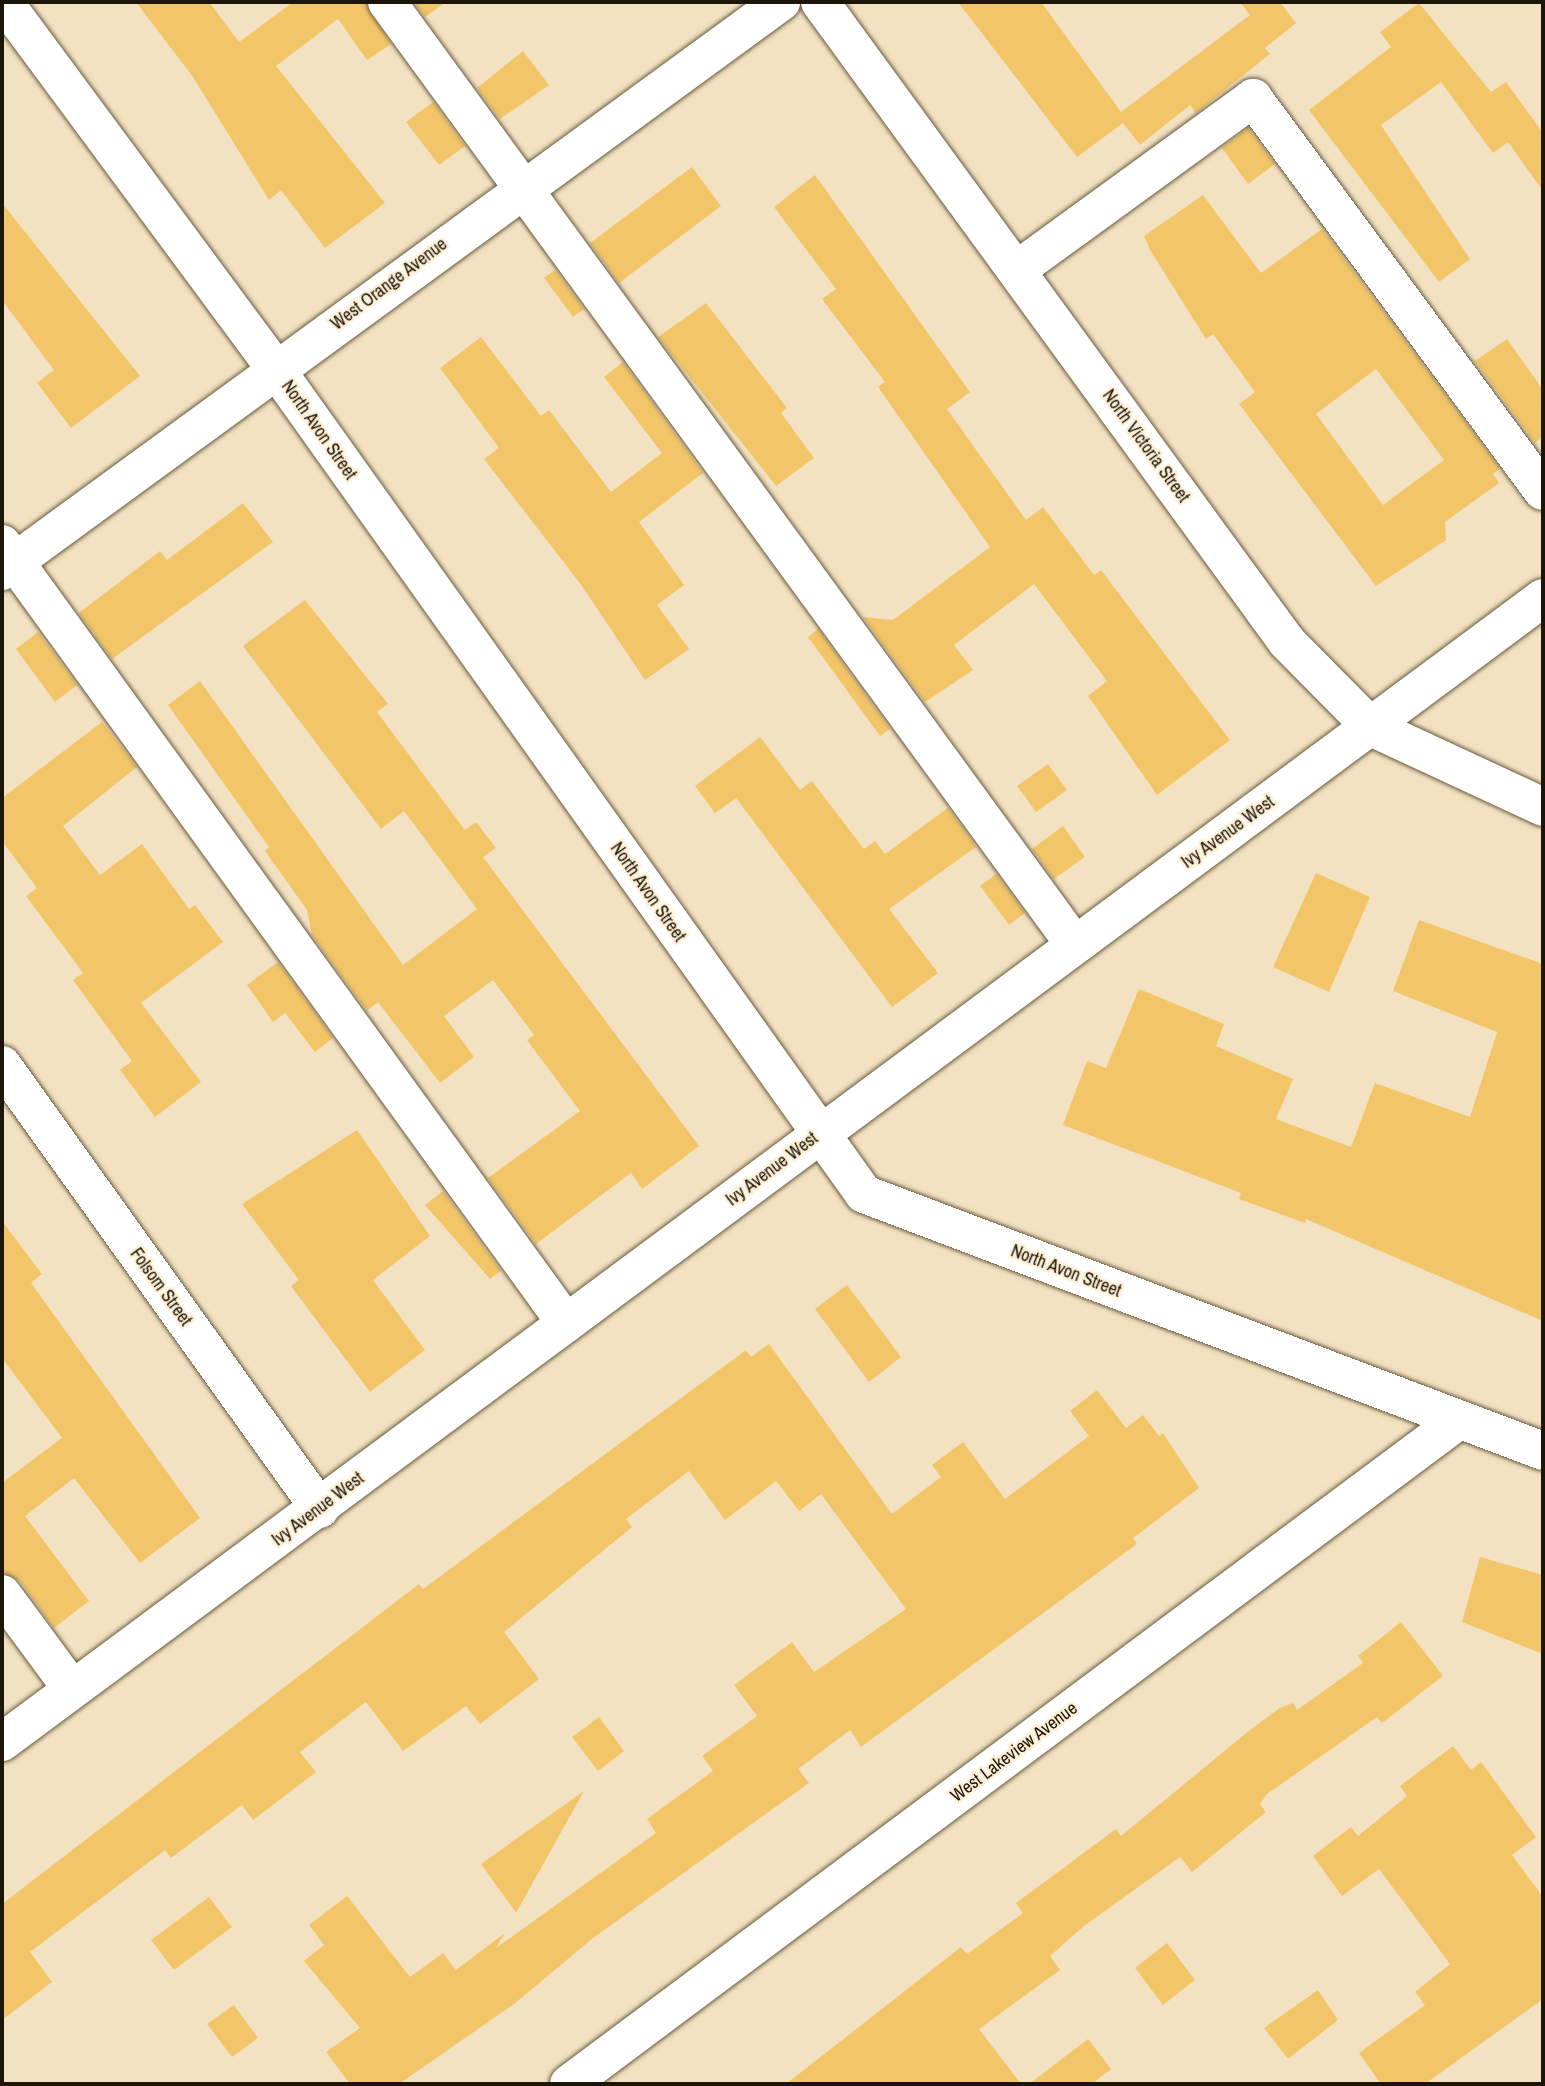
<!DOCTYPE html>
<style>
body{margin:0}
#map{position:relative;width:1545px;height:2086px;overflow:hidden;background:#f3e2c2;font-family:"Archivo Narrow",sans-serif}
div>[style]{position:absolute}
.building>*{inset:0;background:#f2c568}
.roads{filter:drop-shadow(0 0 2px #685a3d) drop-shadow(0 0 2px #685a3d)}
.minor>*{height:38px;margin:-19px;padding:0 19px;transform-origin:19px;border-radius:19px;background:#fff}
span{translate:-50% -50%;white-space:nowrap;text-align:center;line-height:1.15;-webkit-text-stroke:5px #fef0d6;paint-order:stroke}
.street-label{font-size:18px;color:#1c160a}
.frame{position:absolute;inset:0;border:4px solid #1c160a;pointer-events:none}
</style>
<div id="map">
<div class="building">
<div style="clip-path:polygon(136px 2px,209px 2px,239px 42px,293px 2px,366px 2px,391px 44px,367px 60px,338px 19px,276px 66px,385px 203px,325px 248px,281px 190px,269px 200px,193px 77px)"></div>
<div style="clip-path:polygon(414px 2px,446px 2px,425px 17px)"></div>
<div style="clip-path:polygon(958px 2px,1041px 2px,1121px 112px,1250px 15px,1240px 2px,1280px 2px,1296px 23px,1265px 48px,1270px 54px,1196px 113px,1190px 105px,1140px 145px,1123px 123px,1077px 157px)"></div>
<div style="clip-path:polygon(1419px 3px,1491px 92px,1506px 82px,1543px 133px,1543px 191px,1508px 142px,1493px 153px,1441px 82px,1381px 125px,1470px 259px,1439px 282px,1309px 110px,1391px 47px,1380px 32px)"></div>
<div style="clip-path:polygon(523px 51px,549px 85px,500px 119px,477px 88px)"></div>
<div style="clip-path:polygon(433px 102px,465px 146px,439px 165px,406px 122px)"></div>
<div style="clip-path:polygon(1248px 128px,1275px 164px,1248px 184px,1222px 148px)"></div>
<div style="clip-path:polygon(692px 167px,721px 206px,619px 283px,590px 243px)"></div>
<div style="clip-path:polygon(815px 175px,970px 392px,947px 409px,1026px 520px,1043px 507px,1094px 575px,1101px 570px,1230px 740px,1157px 795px,1088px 696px,1107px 681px,1034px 584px,954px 645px,973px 670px,925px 702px,863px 617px,893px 620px,990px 547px,878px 387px,885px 382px,822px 299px,836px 289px,774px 207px)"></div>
<div style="clip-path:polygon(evenodd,1203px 195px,1261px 273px,1322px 229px,1500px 469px,1493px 474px,1499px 483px,1445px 522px,1446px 540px,1376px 586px,1239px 404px,1255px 392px,1213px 334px,1206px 339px,1150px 250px,1144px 236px,1203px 195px,1376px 369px,1444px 460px,1383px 505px,1316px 414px,1376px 369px)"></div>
<div style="clip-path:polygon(2px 203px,140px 376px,71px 428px,37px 383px,54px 370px,2px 300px)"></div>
<div style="clip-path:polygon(555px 270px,584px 309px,573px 317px,544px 278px)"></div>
<div style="clip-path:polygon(706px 303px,787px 408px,781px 413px,814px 458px,776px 486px,658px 337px)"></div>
<div style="clip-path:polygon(481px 337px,541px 416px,549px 410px,611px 492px,662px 453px,604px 377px,623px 362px,703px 473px,639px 522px,684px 585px,657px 605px,689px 649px,645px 680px,582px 586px,484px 459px,499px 448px,440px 368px)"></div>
<div style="clip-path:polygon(1507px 339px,1543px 390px,1543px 437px,1535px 443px,1475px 361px)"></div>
<div style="clip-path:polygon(243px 503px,273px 542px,112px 659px,79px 613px,160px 551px,167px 560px)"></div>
<div style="clip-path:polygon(305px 600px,388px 704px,377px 712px,465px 830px,476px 822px,496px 848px,483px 857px,699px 1146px,642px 1189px,631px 1173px,536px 1244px,488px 1178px,580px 1111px,527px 1040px,534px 1035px,493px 980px,444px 1016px,474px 1057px,440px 1083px,378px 1002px,367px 1011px,312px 935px,307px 910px,265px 851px,269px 847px,168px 705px,200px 681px,403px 965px,477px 909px,404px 811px,381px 829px,243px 646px)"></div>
<div style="clip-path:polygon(818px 629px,890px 729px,880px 736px,808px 637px)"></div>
<div style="clip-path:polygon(38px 632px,77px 685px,55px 702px,16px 649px)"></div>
<div style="clip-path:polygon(102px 722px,137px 767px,63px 826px,100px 875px,142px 844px,189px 909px,195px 905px,223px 942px,141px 1003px,201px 1082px,155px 1117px,120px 1070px,132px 1061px,73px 980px,83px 973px,26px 896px,37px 888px,2px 841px,2px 798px)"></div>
<div style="clip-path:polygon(760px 737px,800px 790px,812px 781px,864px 849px,875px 841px,885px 854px,948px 808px,976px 847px,889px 909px,938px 973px,892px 1007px,736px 798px,715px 813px,695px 786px)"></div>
<div style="clip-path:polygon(1048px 764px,1067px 790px,1036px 812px,1017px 786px)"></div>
<div style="clip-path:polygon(1063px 826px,1085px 857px,1054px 879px,1032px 849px)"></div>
<div style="clip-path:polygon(1316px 873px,1370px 897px,1329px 992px,1273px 967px)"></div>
<div style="clip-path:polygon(996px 874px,1025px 913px,1009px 925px,980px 886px)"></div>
<div style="clip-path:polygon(1419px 920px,1543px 964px,1543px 1321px,1306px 1219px,1305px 1223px,1239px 1199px,1241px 1193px,1063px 1125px,1087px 1061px,1106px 1068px,1139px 989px,1224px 1024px,1216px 1046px,1293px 1079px,1276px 1119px,1351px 1147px,1375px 1083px,1470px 1117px,1497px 1032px,1393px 991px)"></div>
<div style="clip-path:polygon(278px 962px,333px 1038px,315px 1052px,285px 1013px,273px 1022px,247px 985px)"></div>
<div style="clip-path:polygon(357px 1130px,430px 1236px,373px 1280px,425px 1350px,370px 1392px,291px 1286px,299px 1280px,242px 1204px)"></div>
<div style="clip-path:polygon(443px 1191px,501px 1271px,490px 1279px,425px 1205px)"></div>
<div style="clip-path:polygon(2px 1221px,42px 1274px,31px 1283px,200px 1518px,140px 1563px,74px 1478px,25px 1516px,89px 1601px,54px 1628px,20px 1581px,2px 1572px,2px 1483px,62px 1438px,2px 1358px)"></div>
<div style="clip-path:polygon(847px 1285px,901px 1357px,869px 1382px,815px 1309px)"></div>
<div style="clip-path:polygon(769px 1344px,892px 1514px,941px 1477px,932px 1465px,963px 1442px,1005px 1499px,1089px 1436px,1070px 1411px,1097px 1390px,1126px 1428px,1143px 1415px,1159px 1436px,1163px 1433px,1199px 1488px,1133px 1538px,1137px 1544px,861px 1747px,850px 1730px,798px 1769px,809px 1783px,593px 1938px,514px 2004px,399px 2084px,350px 2084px,326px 2052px,360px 2028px,304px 1961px,324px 1945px,309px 1925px,347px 1896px,410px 1977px,443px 1953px,456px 1970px,505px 1933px,496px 1948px,656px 1833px,647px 1819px,713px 1771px,702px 1756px,757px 1716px,734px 1685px,792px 1642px,814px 1672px,906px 1609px,821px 1494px,799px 1511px,776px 1481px,725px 1520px,689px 1471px,626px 1519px,632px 1527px,504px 1632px,539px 1679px,480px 1724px,466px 1706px,403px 1751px,366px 1702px,300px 1752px,316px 1772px,253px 1820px,242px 1805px,171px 1858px,165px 1850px,30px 1952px,52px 1982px,2px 2020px,2px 1904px,419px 1584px,423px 1589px,746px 1350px,751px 1357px)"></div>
<div style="clip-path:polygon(1480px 1557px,1543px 1575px,1543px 1654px,1462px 1622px)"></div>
<div style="clip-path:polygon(1401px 1622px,1443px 1676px,1382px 1723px,1377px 1717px,1267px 1794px,1260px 1804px,1266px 1812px,1192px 1872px,1180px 1857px,1084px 1926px,1050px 1956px,1060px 1970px,979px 2029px,1021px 2084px,786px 2084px,961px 1947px,967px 1954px,1023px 1913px,1016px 1903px,1116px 1829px,1121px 1836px,1250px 1730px,1280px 1708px,1293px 1703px,1297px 1710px,1363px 1663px,1358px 1656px)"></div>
<div style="clip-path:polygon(599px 1717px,624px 1751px,598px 1771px,572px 1737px)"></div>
<div style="clip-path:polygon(1453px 1746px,1471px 1770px,1481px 1762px,1536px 1837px,1512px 1855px,1543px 1897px,1543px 1999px,1425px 2084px,1381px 2084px,1359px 2053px,1425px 2005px,1415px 1992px,1450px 1964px,1379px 1869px,1342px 1896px,1313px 1856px,1351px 1827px,1358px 1836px,1407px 1796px,1400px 1786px)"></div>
<div style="clip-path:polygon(584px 1791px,516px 1913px,481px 1864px)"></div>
<div style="clip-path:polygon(209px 1897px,232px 1927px,174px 1970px,151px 1940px)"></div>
<div style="clip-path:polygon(1167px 1943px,1195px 1980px,1163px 2005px,1135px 1968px)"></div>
<div style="clip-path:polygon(1318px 1990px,1338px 2020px,1288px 2059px,1264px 2028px)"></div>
<div style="clip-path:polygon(234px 2005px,258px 2038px,232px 2057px,207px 2024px)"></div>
<div style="clip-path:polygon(1088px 2039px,1111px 2069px,1092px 2084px,1029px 2084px)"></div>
</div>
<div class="roads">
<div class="minor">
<div style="left:4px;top:2px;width:455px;rotate:53.5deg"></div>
<div style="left:275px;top:368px;width:1014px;rotate:54.51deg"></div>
<div style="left:864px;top:1194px;width:726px;rotate:20.73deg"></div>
<div style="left:387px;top:2px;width:1167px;rotate:53.89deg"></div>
<div style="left:820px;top:2px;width:792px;rotate:53.88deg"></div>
<div style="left:1287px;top:642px;width:120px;rotate:45.3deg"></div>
<div style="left:1371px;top:727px;width:190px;rotate:24.9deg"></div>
<div style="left:1018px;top:269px;width:291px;rotate:-36deg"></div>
<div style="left:1253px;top:98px;width:488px;rotate:53.6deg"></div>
<div style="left:2px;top:544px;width:962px;rotate:54.1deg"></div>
<div style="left:2px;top:571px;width:965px;rotate:-36.15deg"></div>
<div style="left:2px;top:1065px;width:546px;rotate:54.39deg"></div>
<div style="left:2px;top:1594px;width:118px;rotate:53.6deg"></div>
<div style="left:2px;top:1742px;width:1919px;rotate:-36.59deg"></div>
<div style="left:569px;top:2084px;width:1110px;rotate:-36.73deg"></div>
</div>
</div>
<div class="street-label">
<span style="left:389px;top:284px;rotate:-37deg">West Orange Avenue</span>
<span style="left:319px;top:430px;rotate:55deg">North Avon Street</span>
<span style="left:1146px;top:446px;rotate:54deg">North Victoria Street</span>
<span style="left:1228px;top:832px;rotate:-36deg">Ivy Avenue West</span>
<span style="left:648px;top:892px;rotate:55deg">North Avon Street</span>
<span style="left:772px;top:1169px;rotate:-37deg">Ivy Avenue West</span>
<span style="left:1066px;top:1271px;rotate:21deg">North Avon Street</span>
<span style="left:161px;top:1287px;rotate:54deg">Folsom Street</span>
<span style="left:318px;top:1509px;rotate:-37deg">Ivy Avenue West</span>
<span style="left:1014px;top:1752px;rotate:-37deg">West Lakeview Avenue</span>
</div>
<div class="frame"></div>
</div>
